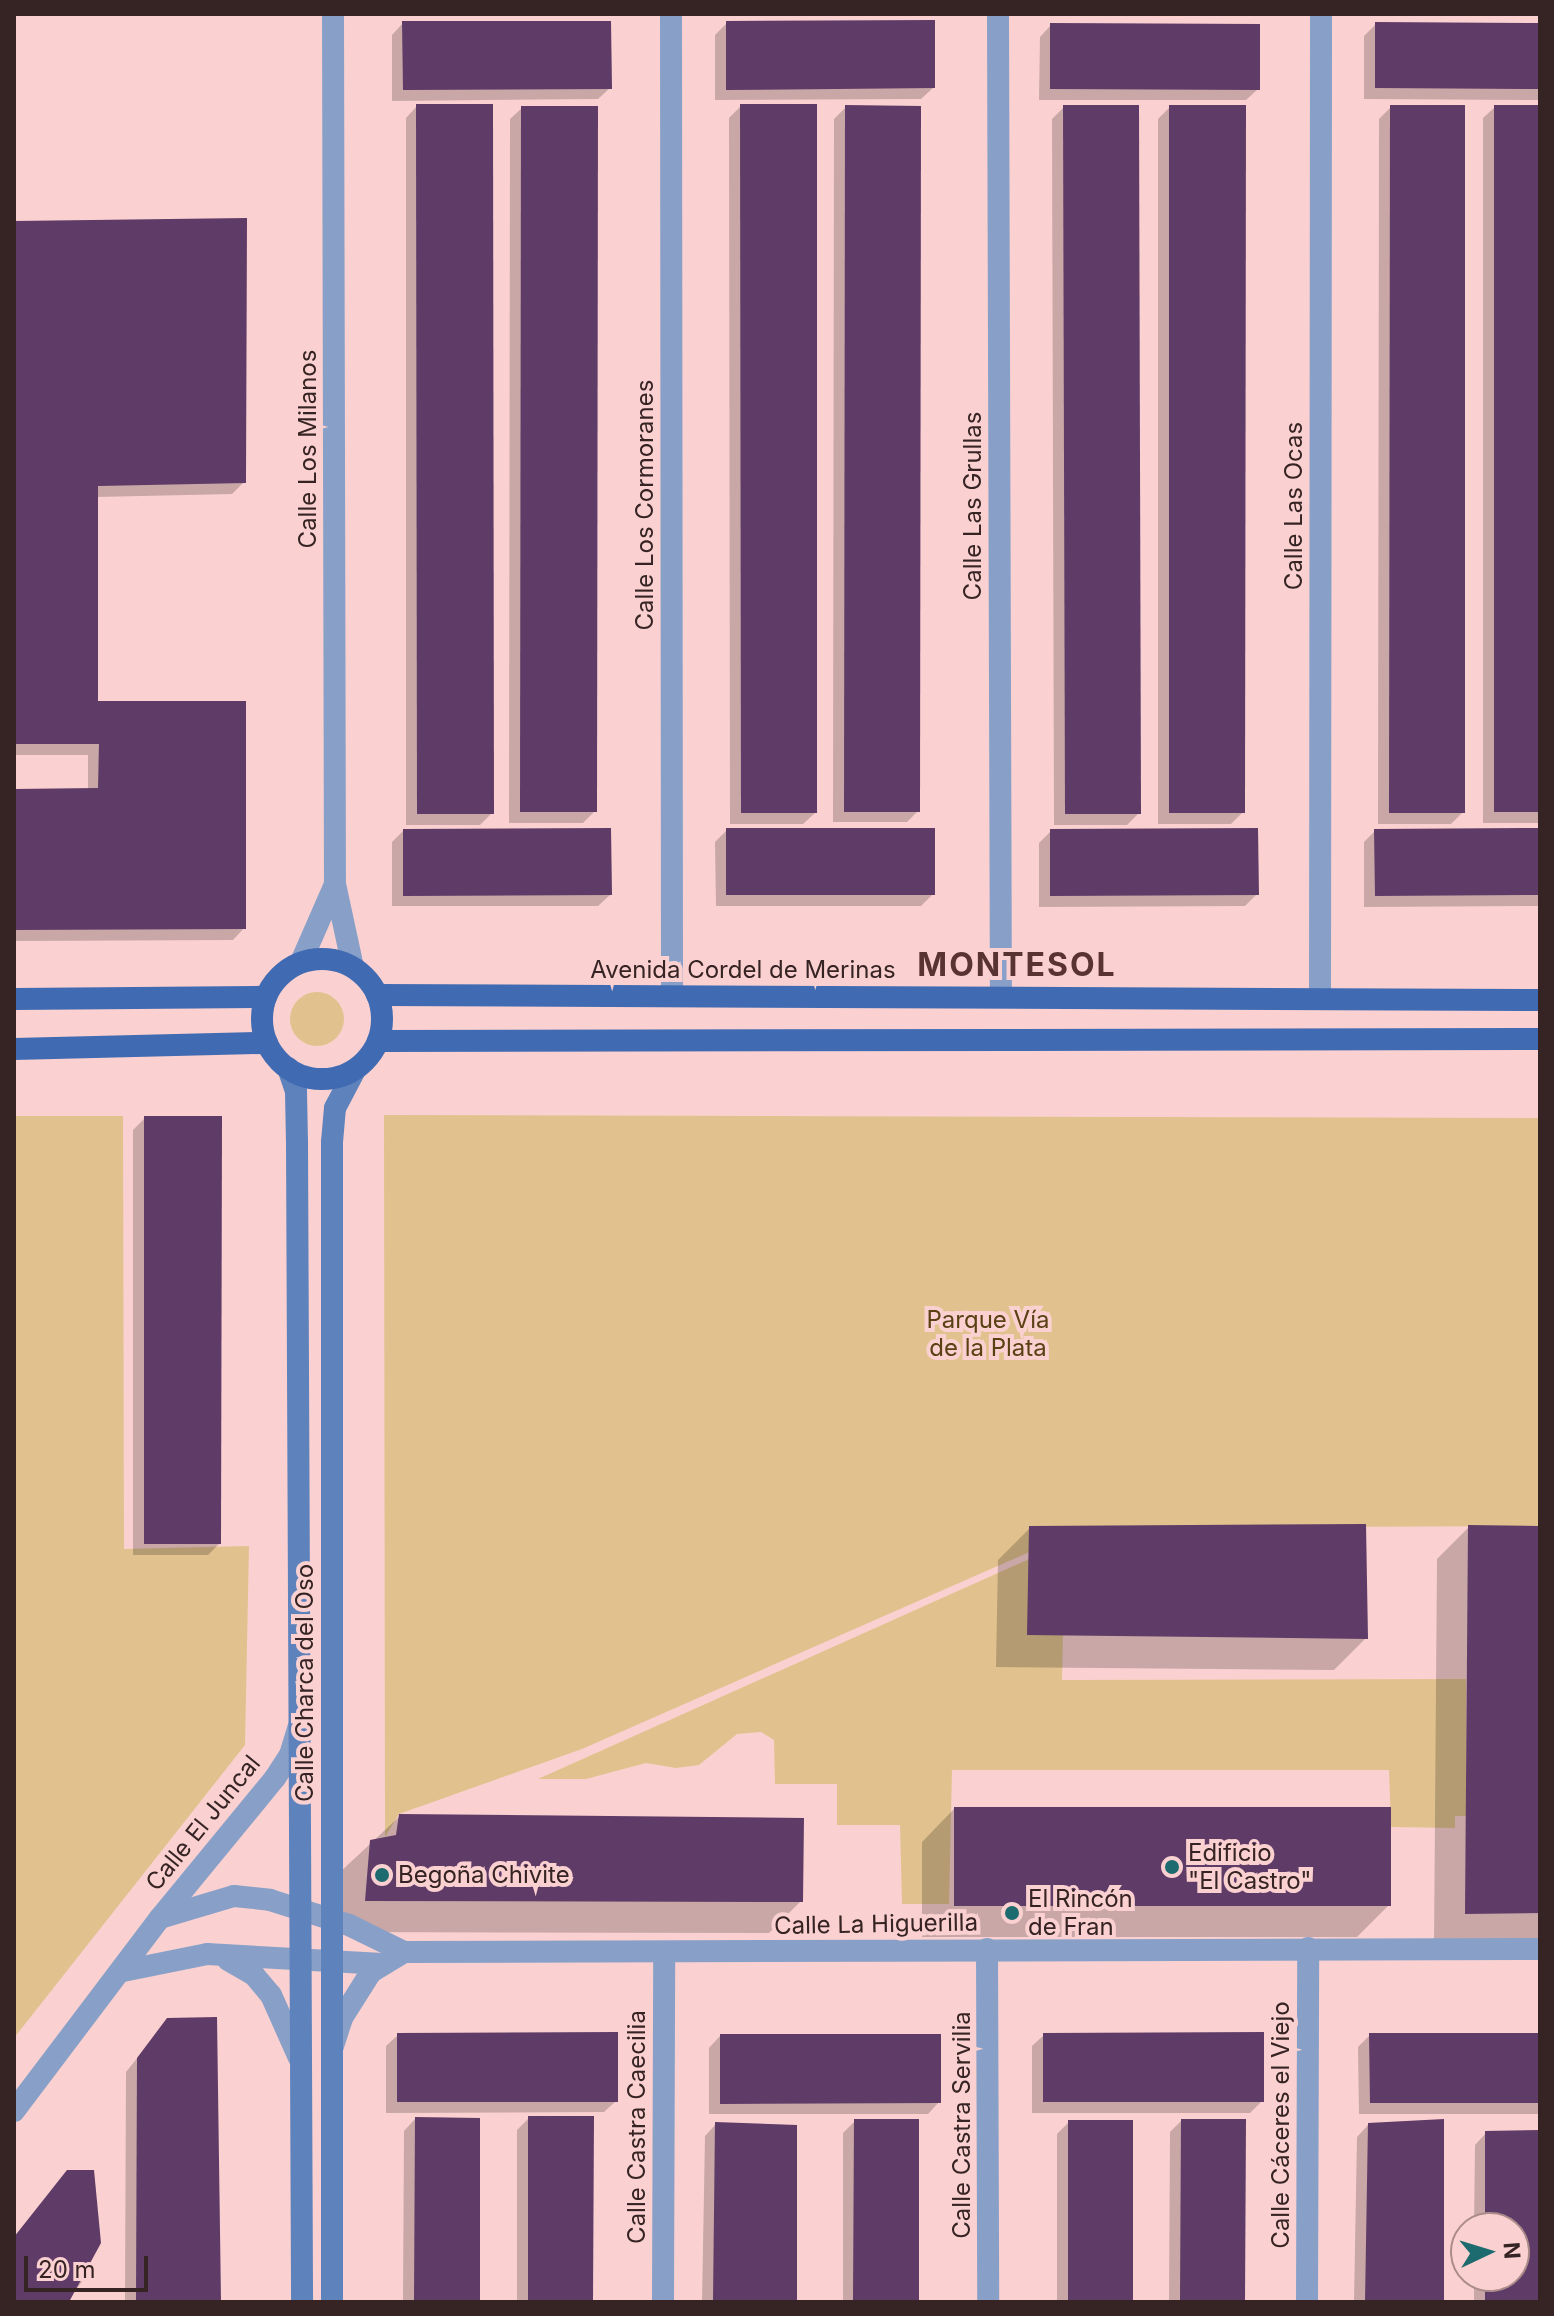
<!DOCTYPE html>
<meta charset="utf-8">
<style>
body{margin:0}
#map{position:relative;width:1554px;height:2316px;overflow:hidden;background:#fad1d0;font-family:Inter,sans-serif}
div>[style]{position:absolute}
.green>*{inset:0;background:#e1c28e}
.round{border-radius:50%}
.shadow>*{inset:0;background:#0003}
.building>*{inset:0;background:#5f3b67}
.minor>*{height:22px;margin:-11px;padding:0 11px;transform-origin:11px;border-radius:11px;background:#88a0c8}
.tertiary>*{height:22px;margin:-11px;padding:0 11px;transform-origin:11px;border-radius:11px;background:#88a0c8}
.secondary>*{height:22px;margin:-11px;padding:0 11px;transform-origin:11px;border-radius:11px;background:#5e82bc}
.primary>*{height:22px;margin:-11px;padding:0 11px;transform-origin:11px;border-radius:11px;background:#406bb2}
.primary>.ring{margin:-11px;padding:0;box-sizing:content-box;background:none;border:22px solid #406bb2;border-radius:50%}
.dots>*{width:22px;height:22px;translate:-50% -50%;box-sizing:border-box;border:4px solid #fad1d0;border-radius:50%}
span{translate:-50% -50%;white-space:nowrap;text-align:center;line-height:1.15;-webkit-text-stroke:8px #fad1d0;paint-order:stroke}
.street-label{font-size:24px;color:#362323}
.park-label{font-size:24px;color:#594114}
.poi-label{font-size:24px;color:#362323}
.left{translate:0 -50%;text-align:left}
.district-label{font-size:32px;color:#593232;font-weight:700;letter-spacing:2px}
.frame{position:absolute;inset:0;border:16px solid #362323;pointer-events:none}
.north{position:absolute;left:1450px;top:2212px;width:80px;height:80px;box-sizing:border-box;background:#fad1d0;border:2px solid #ac8b8b;border-radius:50%;rotate:86deg;font-size:22px;font-weight:700;line-height:32px;text-align:center;color:#362323}
.north::after{content:'';display:block;margin:auto;width:28px;height:36px;background:#1e6b6f;clip-path:polygon(50% 0,100% 100%,50% 72%,0 100%)}
.scale{position:absolute;left:24px;top:2256px;width:124px;height:36px;box-sizing:border-box;border:4px solid #362323;border-top:0;padding-left:10px;font-size:24px;line-height:28px;white-space:nowrap;color:#362323;-webkit-text-stroke:6px #fad1d0;paint-order:stroke}
</style>
<div id="map">
<div class="green">
<div class="round" style="left:290px;top:992px;width:54px;height:54px"></div>
<div style="clip-path:polygon(384px 1115px,1540px 1118px,1540px 1526px,1084px 1528px,582px 1749px,399px 1814px,385px 1837px)"></div>
<div style="clip-path:polygon(14px 1116px,123px 1116px,124px 1549px,249px 1546px,245px 1745px,14px 2038px)"></div>
<div style="clip-path:polygon(1065px 1543px,1062px 1680px,1466px 1679px,1466px 1816px,1455px 1816px,1455px 1828px,1391px 1827px,1389px 1770px,952px 1770px,949px 1904px,902px 1904px,900px 1825px,837px 1825px,837px 1784px,775px 1784px,774px 1740px,761px 1732px,737px 1734px,699px 1765px,676px 1768px,646px 1763px,586px 1779px,538px 1779px)"></div>
</div>
<div class="shadow">
<div style="clip-path:polygon(403px 23px,610px 88px,598px 99px,392px 101px,392px 35px)"></div>
<div style="clip-path:polygon(727px 23px,933px 88px,921px 99px,715px 100px,715px 35px)"></div>
<div style="clip-path:polygon(1376px 24px,1540px 25px,1540px 100px,1364px 99px,1364px 36px)"></div>
<div style="clip-path:polygon(1051px 25px,1258px 89px,1246px 100px,1039px 100px,1040px 37px)"></div>
<div style="clip-path:polygon(417px 106px,492px 813px,480px 825px,406px 825px,406px 118px)"></div>
<div style="clip-path:polygon(741px 106px,815px 813px,803px 824px,730px 824px,729px 118px)"></div>
<div style="clip-path:polygon(846px 107px,918px 811px,907px 822px,833px 822px,834px 119px)"></div>
<div style="clip-path:polygon(1064px 107px,1139px 813px,1127px 825px,1054px 825px,1052px 119px)"></div>
<div style="clip-path:polygon(1170px 107px,1243px 812px,1231px 824px,1158px 824px,1158px 119px)"></div>
<div style="clip-path:polygon(1391px 107px,1463px 812px,1451px 824px,1378px 824px,1379px 119px)"></div>
<div style="clip-path:polygon(1495px 107px,1540px 107px,1540px 823px,1483px 823px,1483px 118px)"></div>
<div style="clip-path:polygon(522px 108px,595px 811px,583px 823px,509px 823px,510px 119px)"></div>
<div style="clip-path:polygon(14px 224px,244px 482px,232px 494px,96px 497px,96px 703px,244px 928px,233px 940px,14px 941px,14px 791px,88px 790px,88px 755px,14px 755px)"></div>
<div style="clip-path:polygon(727px 830px,933px 894px,921px 906px,716px 906px,715px 842px)"></div>
<div style="clip-path:polygon(1540px 830px,1540px 906px,1364px 907px,1364px 842px,1375px 831px)"></div>
<div style="clip-path:polygon(403px 831px,610px 895px,598px 906px,392px 906px,392px 842px)"></div>
<div style="clip-path:polygon(1051px 831px,1257px 894px,1245px 906px,1039px 907px,1039px 843px)"></div>
<div style="clip-path:polygon(145px 1118px,219px 1544px,208px 1555px,133px 1555px,133px 1130px)"></div>
<div style="clip-path:polygon(1469px 1527px,1540px 1528px,1540px 1944px,1434px 1945px,1437px 1559px)"></div>
<div style="clip-path:polygon(1030px 1528px,1366px 1638px,1334px 1670px,996px 1667px,998px 1560px)"></div>
<div style="clip-path:polygon(954px 1809px,1389px 1905px,1357px 1937px,922px 1937px,922px 1842px)"></div>
<div style="clip-path:polygon(400px 1816px,801px 1901px,769px 1933px,334px 1932px,338px 1874px)"></div>
<div style="clip-path:polygon(168px 2020px,219px 2302px,125px 2302px,126px 2072px)"></div>
<div style="clip-path:polygon(398px 2035px,616px 2101px,604px 2112px,386px 2113px,386px 2046px)"></div>
<div style="clip-path:polygon(1044px 2035px,1262px 2101px,1250px 2113px,1032px 2113px,1032px 2046px)"></div>
<div style="clip-path:polygon(1370px 2035px,1540px 2035px,1540px 2114px,1359px 2114px,1358px 2047px)"></div>
<div style="clip-path:polygon(720px 2036px,939px 2102px,928px 2114px,709px 2114px,709px 2048px)"></div>
<div style="clip-path:polygon(529px 2118px,591px 2302px,517px 2302px,517px 2130px)"></div>
<div style="clip-path:polygon(415px 2119px,478px 2302px,403px 2302px,404px 2131px)"></div>
<div style="clip-path:polygon(855px 2121px,917px 2302px,843px 2302px,843px 2133px)"></div>
<div style="clip-path:polygon(1181px 2121px,1243px 2302px,1169px 2302px,1170px 2132px)"></div>
<div style="clip-path:polygon(1069px 2122px,1131px 2302px,1057px 2302px,1057px 2134px)"></div>
<div style="clip-path:polygon(716px 2124px,795px 2302px,702px 2302px,705px 2136px)"></div>
<div style="clip-path:polygon(1368px 2125px,1442px 2302px,1354px 2302px,1357px 2137px)"></div>
<div style="clip-path:polygon(1540px 2132px,1540px 2302px,1474px 2302px,1474px 2276px,1514px 2276px,1514px 2228px,1474px 2228px,1475px 2145px,1486px 2133px)"></div>
<div style="clip-path:polygon(68px 2172px,99px 2243px,81px 2283px,66px 2302px,14px 2302px,14px 2237px)"></div>
</div>
<div class="building">
<div style="clip-path:polygon(935px 20px,935px 88px,726px 90px,726px 21px)"></div>
<div style="clip-path:polygon(402px 21px,611px 21px,612px 89px,403px 90px)"></div>
<div style="clip-path:polygon(1375px 22px,1540px 23px,1540px 89px,1375px 88px)"></div>
<div style="clip-path:polygon(1050px 23px,1260px 24px,1260px 90px,1050px 89px)"></div>
<div style="clip-path:polygon(416px 104px,493px 104px,494px 814px,417px 814px)"></div>
<div style="clip-path:polygon(740px 104px,817px 104px,817px 813px,741px 813px)"></div>
<div style="clip-path:polygon(845px 105px,921px 106px,920px 812px,844px 812px)"></div>
<div style="clip-path:polygon(1063px 105px,1139px 105px,1141px 814px,1065px 814px)"></div>
<div style="clip-path:polygon(1169px 105px,1246px 105px,1245px 813px,1169px 813px)"></div>
<div style="clip-path:polygon(1390px 105px,1465px 105px,1465px 813px,1389px 813px)"></div>
<div style="clip-path:polygon(1494px 105px,1540px 105px,1540px 812px,1494px 812px)"></div>
<div style="clip-path:polygon(521px 106px,598px 106px,597px 812px,520px 812px)"></div>
<div style="clip-path:polygon(247px 218px,246px 483px,98px 486px,98px 701px,246px 701px,246px 929px,14px 930px,14px 789px,98px 788px,99px 744px,14px 744px,14px 221px)"></div>
<div style="clip-path:polygon(611px 828px,612px 895px,403px 896px,403px 829px)"></div>
<div style="clip-path:polygon(726px 828px,935px 828px,935px 895px,726px 895px)"></div>
<div style="clip-path:polygon(1258px 828px,1259px 895px,1050px 896px,1050px 829px)"></div>
<div style="clip-path:polygon(1540px 828px,1540px 895px,1375px 896px,1374px 829px)"></div>
<div style="clip-path:polygon(144px 1116px,222px 1116px,221px 1544px,144px 1544px)"></div>
<div style="clip-path:polygon(1366px 1524px,1368px 1639px,1027px 1635px,1029px 1526px)"></div>
<div style="clip-path:polygon(1468px 1525px,1540px 1526px,1540px 1913px,1465px 1914px)"></div>
<div style="clip-path:polygon(954px 1807px,1391px 1807px,1391px 1906px,954px 1906px)"></div>
<div style="clip-path:polygon(399px 1814px,804px 1818px,803px 1902px,365px 1901px,370px 1840px,396px 1835px)"></div>
<div style="clip-path:polygon(217px 2017px,221px 2302px,136px 2302px,137px 2058px,167px 2018px)"></div>
<div style="clip-path:polygon(618px 2032px,618px 2102px,397px 2102px,397px 2033px)"></div>
<div style="clip-path:polygon(1264px 2032px,1264px 2102px,1043px 2102px,1043px 2033px)"></div>
<div style="clip-path:polygon(1369px 2033px,1540px 2033px,1540px 2103px,1370px 2103px)"></div>
<div style="clip-path:polygon(720px 2034px,941px 2034px,941px 2103px,720px 2104px)"></div>
<div style="clip-path:polygon(528px 2116px,594px 2116px,593px 2302px,528px 2302px)"></div>
<div style="clip-path:polygon(415px 2117px,480px 2118px,480px 2302px,414px 2302px)"></div>
<div style="clip-path:polygon(854px 2119px,919px 2119px,919px 2302px,853px 2302px)"></div>
<div style="clip-path:polygon(1181px 2119px,1246px 2119px,1245px 2302px,1180px 2302px)"></div>
<div style="clip-path:polygon(1444px 2119px,1444px 2302px,1365px 2302px,1368px 2123px)"></div>
<div style="clip-path:polygon(1068px 2120px,1133px 2120px,1133px 2302px,1068px 2302px)"></div>
<div style="clip-path:polygon(715px 2122px,797px 2125px,797px 2302px,713px 2302px)"></div>
<div style="clip-path:polygon(1540px 2130px,1540px 2302px,1485px 2302px,1485px 2276px,1514px 2276px,1514px 2228px,1485px 2228px,1485px 2131px)"></div>
<div style="clip-path:polygon(67px 2170px,94px 2170px,101px 2243px,69px 2302px,14px 2302px,14px 2237px)"></div>
</div>
<div class="minor">
<div style="left:671px;top:14px;width:982px;rotate:89.94deg"></div>
<div style="left:998px;top:14px;width:983px;rotate:89.83deg"></div>
<div style="left:1320px;top:999px;width:985px;rotate:-89.94deg"></div>
<div style="left:160px;top:1918px;width:77px;rotate:-16.6deg"></div>
<div style="left:234px;top:1896px;width:36px;rotate:6deg"></div>
<div style="left:270px;top:1900px;width:83px;rotate:17.6deg"></div>
<div style="left:349px;top:1925px;width:61px;rotate:26.1deg"></div>
<div style="left:987px;top:1949px;width:353px;rotate:89.8deg"></div>
<div style="left:228px;top:1960px;width:30px;rotate:30deg"></div>
<div style="left:254px;top:1975px;width:26px;rotate:50deg"></div>
<div style="left:271px;top:1995px;width:69px;rotate:66deg"></div>
<div style="left:123px;top:1971px;width:86px;rotate:-11.4deg"></div>
<div style="left:207px;top:1954px;width:171px;rotate:3.3deg"></div>
<div style="left:333px;top:2046px;width:29px;rotate:-72deg"></div>
<div style="left:342px;top:2018px;width:54px;rotate:-57.8deg"></div>
<div style="left:371px;top:1972px;width:39px;rotate:-31deg"></div>
<div style="left:404px;top:1952px;width:1136px;rotate:-0.15deg"></div>
<div style="left:14px;top:2111px;width:242px;rotate:-52.9deg"></div>
<div style="left:160px;top:1918px;width:181px;rotate:-50.6deg"></div>
<div style="left:275px;top:1778px;width:27px;rotate:-57deg"></div>
<div style="left:290px;top:1755px;width:28px;rotate:-73deg"></div>
<div style="left:663px;top:2302px;width:350px;rotate:-89.8deg"></div>
<div style="left:1307px;top:2302px;width:354px;rotate:-89.8deg"></div>
</div>
<div class="tertiary">
<div style="left:333px;top:14px;width:870px;rotate:89.87deg"></div>
<div style="left:335px;top:884px;width:85px;rotate:77.8deg"></div>
<div style="left:301px;top:962px;width:85px;rotate:-66.4deg"></div>
</div>
<div class="secondary">
<div style="left:288px;top:1068px;width:24px;rotate:71deg"></div>
<div style="left:296px;top:1091px;width:50px;rotate:88.9deg"></div>
<div style="left:297px;top:1141px;width:1161px;rotate:89.75deg"></div>
<div style="left:332px;top:2302px;width:1160px;rotate:-90deg"></div>
<div style="left:332px;top:1142px;width:34px;rotate:-85deg"></div>
<div style="left:335px;top:1108px;width:43px;rotate:-62.2deg"></div>
</div>
<div class="primary">
<div class="ring" style="left:262px;top:959px;width:98px;height:98px"></div>
<div style="left:377px;top:995px;width:1163px;rotate:0.25deg"></div>
<div style="left:14px;top:999px;width:252px;rotate:-0.5deg"></div>
<div style="left:378px;top:1041px;width:1162px;rotate:-0.1deg"></div>
<div style="left:14px;top:1049px;width:253px;rotate:-1.4deg"></div>
</div>
<div class="dots">
<div style="left:1172px;top:1867px;background:#1e6b6f"></div>
<div style="left:382px;top:1875px;background:#1e6b6f"></div>
<div style="left:1012px;top:1913px;background:#1e6b6f"></div>
</div>
<div class="street-label">
<span style="left:308px;top:449px;rotate:-90deg">Calle Los Milanos</span>
<span style="left:645px;top:505px;rotate:-90deg">Calle Los Cormoranes</span>
<span style="left:973px;top:506px;rotate:-90deg">Calle Las Grullas</span>
<span style="left:1294px;top:506px;rotate:-90deg">Calle Las Ocas</span>
<span style="left:743px;top:970px">Avenida Cordel de Merinas</span>
<span style="left:305px;top:1683px;rotate:-90deg">Calle Charca del Oso</span>
<span style="left:203px;top:1823px;rotate:-51deg">Calle El Juncal</span>
<span style="left:876px;top:1924px;rotate:-1deg">Calle La Higuerilla</span>
<span style="left:962px;top:2125px;rotate:-90deg">Calle Castra Servilia</span>
<span style="left:1281px;top:2125px;rotate:-90deg">Calle Cáceres el Viejo</span>
<span style="left:637px;top:2127px;rotate:-90deg">Calle Castra Caecilia</span>
</div>
<div class="park-label">
<span style="left:988px;top:1334px">Parque Vía<br>de la Plata</span>
</div>
<div class="poi-label">
<span class="left" style="left:1188px;top:1867px">Edificio<br>"El Castro"</span>
<span class="left" style="left:398px;top:1875px">Begoña Chivite</span>
<span class="left" style="left:1028px;top:1913px">El Rincón<br>de Fran</span>
</div>
<div class="district-label">
<span style="left:1017px;top:965px">MONTESOL</span>
</div>
<div class="frame"></div>
<div class="north">N</div>
<div class="scale">20 m</div>
</div>
